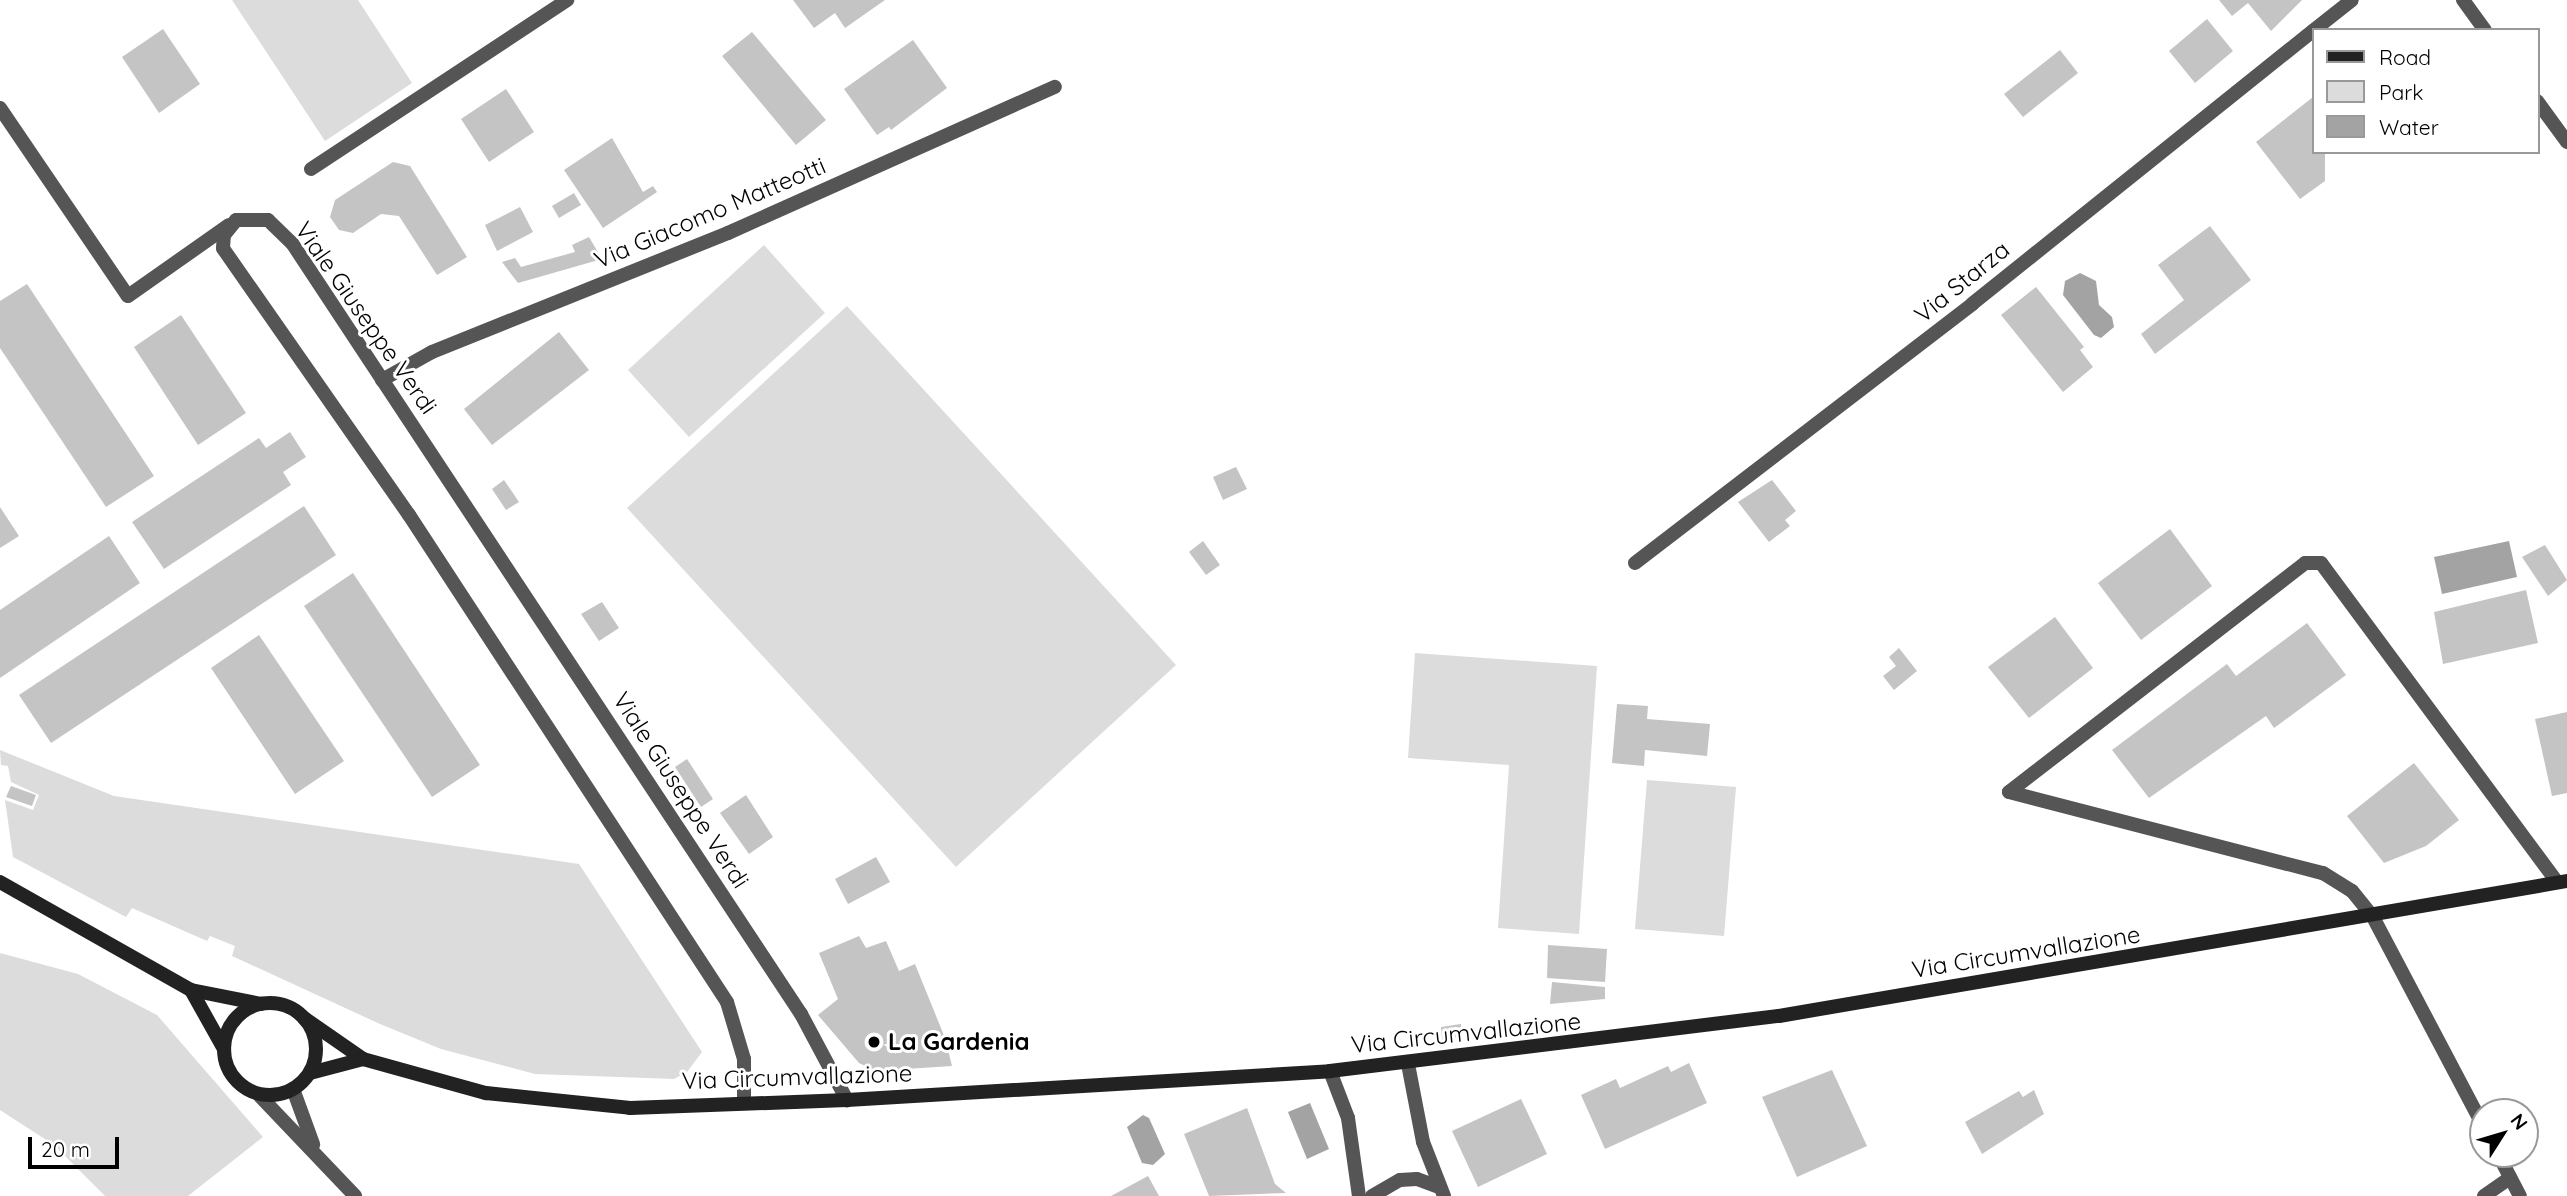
<!DOCTYPE html>
<style>
body{margin:0}
#map{position:relative;width:2567px;height:1196px;overflow:hidden;background:#fff;font-family:Quicksand,sans-serif}
div>[style]{position:absolute}
.green>*{inset:0;background:#dcdcdc}
.water>*{inset:0;background:#a3a3a3}
.building>*{inset:0;background:#c4c4c4}
.street>*{height:14px;margin:-7px;padding:0 7px;transform-origin:7px;border-radius:7px;background:#555}
.secondary>*{height:14px;margin:-7px;padding:0 7px;transform-origin:7px;border-radius:7px;background:#222}
.secondary>.ring{margin:-7px;padding:0;box-sizing:content-box;background:none;border:14px solid #222;border-radius:50%}
.dots>*{width:19px;height:19px;translate:-50% -50%;box-sizing:border-box;border:4px solid #fff;border-radius:50%}
span{translate:-50% -50%;white-space:nowrap;text-align:center;line-height:1.15;-webkit-text-stroke:6px #fff;paint-order:stroke}
.street-label{font-size:24px;color:#000}
.poi-label{font-size:24px;color:#000;font-weight:700}
.left{translate:0 -50%;text-align:left}
.legend{position:absolute;left:2312px;top:28px;width:228px;height:126px;box-sizing:border-box;background:#fff;border:2px solid #999;margin:0;padding:9px 12px;list-style:none;font-size:21px;color:#000}
.legend li{display:flex;align-items:center;gap:14px;height:35px}
.legend b{width:35px;border:2px solid #999}
.north{position:absolute;left:2469px;top:1098px;width:70px;height:70px;box-sizing:border-box;background:#fff;border:2px solid #999;border-radius:50%;rotate:53deg;font-size:19px;font-weight:700;line-height:28px;text-align:center;color:#000}
.north::after{content:'';display:block;margin:auto;width:24px;height:32px;background:#000;clip-path:polygon(50% 0,100% 100%,50% 72%,0 100%)}
.scale{position:absolute;left:28px;top:1137px;width:91px;height:32px;box-sizing:border-box;border:4px solid #000;border-top:0;padding-left:9px;font-size:21px;line-height:24px;white-space:nowrap;color:#000;-webkit-text-stroke:5px #fff;paint-order:stroke}
</style>
<div id="map">
<div class="green">
<div style="clip-path:polygon(232px 0,358px 0,412px 83px,325px 141px)"></div>
<div style="clip-path:polygon(764px 245px,825px 313px,689px 437px,628px 370px)"></div>
<div style="clip-path:polygon(847px 306px,1176px 665px,956px 867px,627px 508px)"></div>
<div style="clip-path:polygon(1415px 653px,1597px 666px,1579px 934px,1498px 928px,1509px 765px,1408px 758px)"></div>
<div style="clip-path:polygon(0 750px,114px 796px,579px 864px,702px 1052px,687px 1072px,674px 1079px,535px 1074px,441px 1049px,380px 1024px,232px 956px,235px 946px,210px 936px,207px 941px,132px 908px,126px 917px,13px 857px,5px 800px,33px 810px,39px 795px,11px 782px,8px 766px,1px 765px)"></div>
<div style="clip-path:polygon(1647px 780px,1736px 787px,1724px 936px,1635px 929px)"></div>
<div style="clip-path:polygon(0 953px,78px 974px,157px 1015px,263px 1137px,188px 1196px,105px 1196px,54px 1145px,0 1110px)"></div>
</div>
<div class="water">
<div style="clip-path:polygon(2080px 273px,2096px 281px,2099px 305px,2112px 317px,2114px 327px,2101px 338px,2094px 335px,2063px 295px,2065px 281px)"></div>
<div style="clip-path:polygon(2509px 541px,2517px 577px,2442px 594px,2434px 557px)"></div>
<div style="clip-path:polygon(1310px 1103px,1329px 1149px,1307px 1159px,1288px 1112px)"></div>
<div style="clip-path:polygon(1143px 1115px,1149px 1118px,1165px 1154px,1153px 1165px,1142px 1163px,1127px 1127px)"></div>
</div>
<div class="building">
<div style="clip-path:polygon(793px 0,885px 0,845px 28px,835px 13px,814px 28px)"></div>
<div style="clip-path:polygon(2219px 0,2302px 0,2271px 31px,2248px 3px,2232px 16px)"></div>
<div style="clip-path:polygon(2207px 19px,2233px 51px,2195px 83px,2169px 51px)"></div>
<div style="clip-path:polygon(163px 29px,200px 84px,159px 113px,122px 57px)"></div>
<div style="clip-path:polygon(752px 32px,826px 120px,796px 145px,722px 56px)"></div>
<div style="clip-path:polygon(913px 40px,947px 88px,891px 130px,889px 127px,877px 135px,844px 89px)"></div>
<div style="clip-path:polygon(2060px 50px,2078px 73px,2023px 117px,2004px 94px)"></div>
<div style="clip-path:polygon(506px 89px,534px 132px,489px 162px,461px 119px)"></div>
<div style="clip-path:polygon(2313px 97px,2313px 152px,2325px 152px,2325px 181px,2300px 199px,2256px 142px)"></div>
<div style="clip-path:polygon(612px 138px,643px 192px,653px 186px,657px 192px,603px 228px,564px 170px)"></div>
<div style="clip-path:polygon(393px 162px,410px 166px,467px 257px,437px 275px,399px 216px,381px 214px,353px 233px,339px 230px,330px 217px,335px 200px)"></div>
<div style="clip-path:polygon(574px 193px,581px 205px,559px 218px,552px 206px)"></div>
<div style="clip-path:polygon(520px 207px,533px 232px,497px 251px,485px 225px)"></div>
<div style="clip-path:polygon(2210px 226px,2251px 280px,2155px 354px,2141px 334px,2184px 300px,2158px 265px)"></div>
<div style="clip-path:polygon(589px 237px,602px 259px,518px 283px,502px 262px,515px 258px,521px 267px,575px 252px,572px 245px)"></div>
<div style="clip-path:polygon(27px 284px,154px 476px,106px 507px,0 348px,0 301px)"></div>
<div style="clip-path:polygon(2036px 287px,2084px 347px,2080px 350px,2093px 367px,2063px 392px,2001px 315px)"></div>
<div style="clip-path:polygon(181px 315px,246px 413px,198px 445px,134px 347px)"></div>
<div style="clip-path:polygon(559px 332px,589px 370px,492px 445px,464px 409px)"></div>
<div style="clip-path:polygon(290px 432px,306px 457px,283px 472px,291px 485px,164px 569px,132px 522px,259px 438px,266px 448px)"></div>
<div style="clip-path:polygon(1236px 467px,1247px 489px,1223px 500px,1213px 477px)"></div>
<div style="clip-path:polygon(504px 480px,519px 502px,506px 510px,492px 489px)"></div>
<div style="clip-path:polygon(1772px 480px,1796px 511px,1785px 520px,1790px 526px,1769px 542px,1738px 502px)"></div>
<div style="clip-path:polygon(304px 506px,336px 555px,51px 743px,19px 695px)"></div>
<div style="clip-path:polygon(0 507px,19px 536px,0 548px)"></div>
<div style="clip-path:polygon(2170px 529px,2212px 586px,2141px 640px,2098px 583px)"></div>
<div style="clip-path:polygon(109px 536px,140px 583px,0 678px,0 610px)"></div>
<div style="clip-path:polygon(1203px 541px,1220px 565px,1206px 575px,1189px 552px)"></div>
<div style="clip-path:polygon(2545px 545px,2567px 580px,2548px 596px,2522px 557px)"></div>
<div style="clip-path:polygon(353px 573px,480px 765px,432px 797px,304px 606px)"></div>
<div style="clip-path:polygon(2526px 590px,2538px 643px,2443px 664px,2434px 612px)"></div>
<div style="clip-path:polygon(602px 602px,619px 628px,599px 641px,581px 614px)"></div>
<div style="clip-path:polygon(2055px 617px,2093px 668px,2029px 718px,1988px 667px)"></div>
<div style="clip-path:polygon(2307px 623px,2346px 675px,2274px 728px,2266px 716px,2149px 798px,2112px 750px,2227px 664px,2236px 676px)"></div>
<div style="clip-path:polygon(259px 635px,344px 761px,295px 794px,211px 668px)"></div>
<div style="clip-path:polygon(1899px 648px,1917px 671px,1894px 690px,1883px 676px,1896px 666px,1889px 657px)"></div>
<div style="clip-path:polygon(1617px 704px,1648px 706px,1647px 719px,1710px 724px,1707px 756px,1645px 750px,1644px 766px,1612px 763px)"></div>
<div style="clip-path:polygon(2567px 712px,2567px 793px,2552px 796px,2535px 719px)"></div>
<div style="clip-path:polygon(687px 759px,713px 799px,701px 807px,675px 767px)"></div>
<div style="clip-path:polygon(2414px 763px,2459px 820px,2426px 846px,2384px 863px,2347px 816px)"></div>
<div style="clip-path:polygon(11px 786px,36px 795px,32px 806px,6px 797px)"></div>
<div style="clip-path:polygon(746px 795px,773px 837px,749px 854px,720px 813px)"></div>
<div style="clip-path:polygon(876px 857px,890px 882px,848px 904px,835px 879px)"></div>
<div style="clip-path:polygon(859px 936px,866px 948px,886px 941px,899px 971px,915px 964px,945px 1038px,952px 1066px,875px 1071px,859px 1063px,818px 1015px,838px 999px,819px 953px)"></div>
<div style="clip-path:polygon(1548px 945px,1607px 949px,1605px 982px,1547px 978px)"></div>
<div style="clip-path:polygon(1552px 982px,1605px 987px,1605px 999px,1550px 1004px)"></div>
<div style="clip-path:polygon(1461px 1024px,1462px 1037px,1442px 1040px,1441px 1027px)"></div>
<div style="clip-path:polygon(1689px 1063px,1707px 1103px,1605px 1149px,1581px 1095px,1616px 1079px,1620px 1088px,1668px 1066px,1671px 1072px)"></div>
<div style="clip-path:polygon(1832px 1070px,1867px 1146px,1797px 1177px,1762px 1097px)"></div>
<div style="clip-path:polygon(2034px 1090px,2044px 1114px,1982px 1154px,1965px 1122px,2019px 1091px,2023px 1097px)"></div>
<div style="clip-path:polygon(1521px 1099px,1547px 1154px,1478px 1187px,1452px 1131px)"></div>
<div style="clip-path:polygon(1247px 1108px,1275px 1184px,1286px 1193px,1209px 1196px,1184px 1134px)"></div>
<div style="clip-path:polygon(1148px 1176px,1159px 1196px,1111px 1196px)"></div>
</div>
<div class="street">
<div style="left:2463px;top:0;width:37px;rotate:54deg"></div>
<div style="left:2314px;top:30px;width:48px;rotate:-38.3deg"></div>
<div style="left:2537px;top:101px;width:51px;rotate:53.8deg"></div>
<div style="left:0;top:108px;width:227px;rotate:55.8deg"></div>
<div style="left:128px;top:296px;width:123px;rotate:-35.1deg"></div>
<div style="left:311px;top:169px;width:307px;rotate:-33.4deg"></div>
<div style="left:382px;top:380px;width:57px;rotate:-29.2deg"></div>
<div style="left:432px;top:352px;width:319px;rotate:-21.9deg"></div>
<div style="left:728px;top:233px;width:358px;rotate:-24.1deg"></div>
<div style="left:1635px;top:563px;width:425px;rotate:-37.5deg"></div>
<div style="left:1972px;top:304px;width:437px;rotate:-38.7deg"></div>
<div style="left:2009px;top:792px;width:374px;rotate:-37.7deg"></div>
<div style="left:2305px;top:563px;width:16px"></div>
<div style="left:2321px;top:563px;width:397px;rotate:53.5deg"></div>
<div style="left:2009px;top:792px;width:324px;rotate:14.5deg"></div>
<div style="left:2323px;top:873px;width:34px;rotate:32deg"></div>
<div style="left:2352px;top:891px;width:33px;rotate:51deg"></div>
<div style="left:2373px;top:917px;width:236px;rotate:62.2deg"></div>
<div style="left:1408px;top:1064px;width:79px;rotate:79.1deg"></div>
<div style="left:1423px;top:1142px;width:58px;rotate:68.7deg"></div>
<div style="left:1330px;top:1071px;width:50px;rotate:69deg"></div>
<div style="left:1348px;top:1118px;width:79px;rotate:82deg"></div>
<div style="left:293px;top:1089px;width:59px;rotate:70deg"></div>
<div style="left:258px;top:1094px;width:141px;rotate:46.4deg"></div>
<div style="left:744px;top:1101px;width:42px;rotate:-90deg"></div>
<div style="left:744px;top:1059px;width:59px;rotate:-106.6deg"></div>
<div style="left:727px;top:1002px;width:582px;rotate:-123.14deg"></div>
<div style="left:409px;top:515px;width:325px;rotate:-124.9deg"></div>
<div style="left:223px;top:248px;width:13px;rotate:-86deg"></div>
<div style="left:224px;top:235px;width:19px;rotate:-51deg"></div>
<div style="left:236px;top:220px;width:32px"></div>
<div style="left:268px;top:220px;width:33px;rotate:44deg"></div>
<div style="left:292px;top:243px;width:924px;rotate:56.57deg"></div>
<div style="left:801px;top:1014px;width:98px;rotate:61.9deg"></div>
<div style="left:2498px;top:1154px;width:47px;rotate:62.4deg"></div>
<div style="left:1372px;top:1196px;width:32px;rotate:-30deg"></div>
<div style="left:1400px;top:1180px;width:17px;rotate:-3deg"></div>
<div style="left:1417px;top:1179px;width:23px;rotate:20deg"></div>
<div style="left:2484px;top:1196px;width:32px;rotate:-35deg"></div>
</div>
<div class="secondary">
<div style="left:0;top:882px;width:219px;rotate:29.5deg"></div>
<div style="left:191px;top:990px;width:71px;rotate:11.3deg"></div>
<div style="left:191px;top:990px;width:68px;rotate:60.8deg"></div>
<div class="ring" style="left:224px;top:1003px;width:78px;height:78px"></div>
<div style="left:304px;top:1018px;width:72px;rotate:34.8deg"></div>
<div style="left:363px;top:1059px;width:128px;rotate:15.5deg"></div>
<div style="left:486px;top:1093px;width:145px;rotate:5.9deg"></div>
<div style="left:630px;top:1108px;width:217px;rotate:-2.1deg"></div>
<div style="left:847px;top:1100px;width:484px;rotate:-3.4deg"></div>
<div style="left:1330px;top:1071px;width:452px;rotate:-7deg"></div>
<div style="left:1779px;top:1016px;width:799px;rotate:-9.72deg"></div>
<div style="left:310px;top:1073px;width:55px;rotate:-14.8deg"></div>
</div>
<div class="dots">
<div style="left:874px;top:1042px;background:#000"></div>
</div>
<div class="street-label">
<span style="left:710px;top:213px;rotate:-23deg">Via Giacomo Matteotti</span>
<span style="left:1962px;top:282px;rotate:-39deg">Via Starza</span>
<span style="left:366px;top:318px;rotate:55deg">Viale Giuseppe Verdi</span>
<span style="left:681px;top:790px;rotate:57deg">Viale Giuseppe Verdi</span>
<span style="left:2026px;top:952px;rotate:-9deg">Via Circumvallazione</span>
<span style="left:1466px;top:1033px;rotate:-6deg">Via Circumvallazione</span>
<span style="left:797px;top:1077px;rotate:-2deg">Via Circumvallazione</span>
</div>
<div class="poi-label">
<span class="left" style="left:888px;top:1042px">La Gardenia</span>
</div>
<ul class="legend">
<li><b style="height:9px;background:#222"></b>Road</li>
<li><b style="height:19px;background:#dcdcdc"></b>Park</li>
<li><b style="height:19px;background:#a3a3a3"></b>Water</li>
</ul>
<div class="north">N</div>
<div class="scale">20 m</div>
</div>
